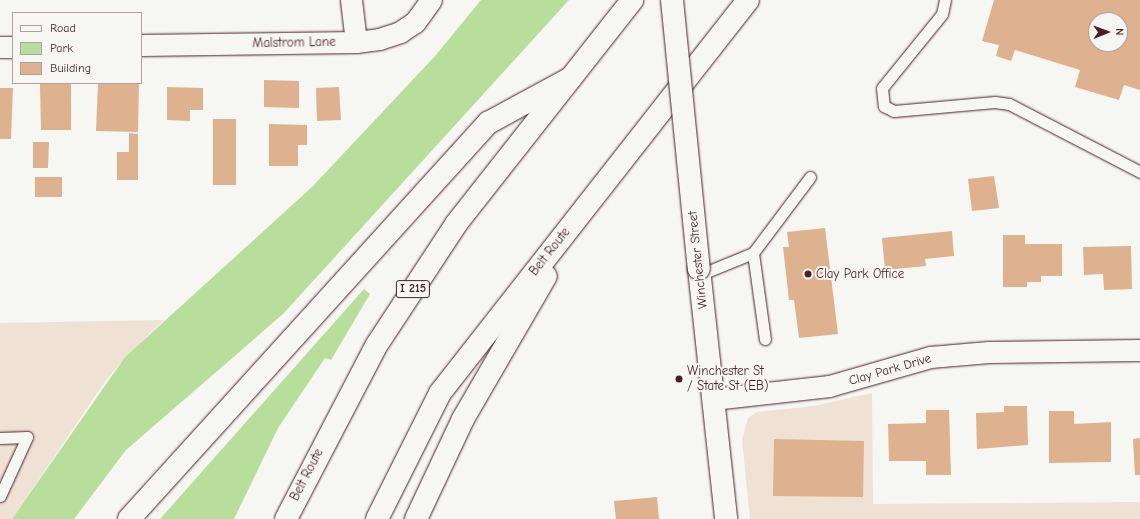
<!DOCTYPE html>
<style>
body{margin:0}
#map{position:relative;width:1140px;height:519px;overflow:hidden;background:#f6f6f2;font-family:"Comic Neue",sans-serif}
div>[style]{position:absolute}
.built>*{inset:0;background:#efe2d4}
.green>*{inset:0;background:#b7df9b}
.building>*{inset:0;background:#deb28f}
.roads{filter:drop-shadow(0 0 1px #4a1f2b) drop-shadow(0 0 1px #4a1f2b)}
.lane>*{height:11px;margin:-5.5px;padding:0 5.5px;transform-origin:5.5px;border-radius:5.5px;background:#f6f6f2}
.street>*{height:21px;margin:-10.5px;padding:0 10.5px;transform-origin:10.5px;border-radius:10.5px;background:#f6f6f2}
.secondary>*{height:22px;margin:-11px;padding:0 11px;transform-origin:11px;border-radius:11px;background:#f6f6f2}
.highway>*{height:22px;margin:-11px;padding:0 11px;transform-origin:11px;border-radius:11px;background:#f6f6f2}
.bridges{filter:drop-shadow(0 0 1px #4a1f2b) drop-shadow(0 0 1px #4a1f2b)}
.secondary-bridge>*{height:22px;margin:-11px;padding:0 11px;transform-origin:11px;border-radius:11px;background:#f6f6f2}
.dots>*{width:11px;height:11px;translate:-50% -50%;box-sizing:border-box;border:2px solid #f6f6f2;border-radius:50%}
span{translate:-50% -50%;white-space:nowrap;text-align:center;line-height:1.15;-webkit-text-stroke:4px #f6f6f2;paint-order:stroke}
.shield-label span{padding:1px 3px;background:#f6f6f2;border:1px solid;border-radius:3px;-webkit-text-stroke-width:0}
.shield-label{font-size:12px;color:#4a1f2b;font-weight:700}
.street-label{font-size:13px;color:#4a1f2b}
.poi-label{font-size:13px;color:#4a1f2b}
.left{translate:0 -50%;text-align:left}
.legend{position:absolute;left:12px;top:12px;width:130px;height:72px;box-sizing:border-box;background:#f6f6f2;border:1px solid #b1a0a2;margin:0;padding:5px 7px;list-style:none;font-size:12px;color:#4a1f2b}
.legend li{display:flex;align-items:center;gap:8px;height:20px}
.legend b{width:20px;border:1px solid #b1a0a2}
.north{position:absolute;left:1088px;top:12px;width:40px;height:40px;box-sizing:border-box;background:#f6f6f2;border:1px solid #b1a0a2;border-radius:50%;rotate:89deg;font-size:11px;font-weight:700;line-height:16px;text-align:center;color:#4a1f2b}
.north::after{content:'';display:block;margin:auto;width:14px;height:18px;background:#4a1f2b;clip-path:polygon(50% 0,100% 100%,50% 72%,0 100%)}
</style>
<div id="map">
<div class="built">
<div style="clip-path:polygon(164px 320px,125px 357px,104px 383px,12px 519px,0 519px,0 323px)"></div>
<div style="clip-path:polygon(872px 393px,873px 504px,1140px 502px,1140px 519px,750px 519px,742px 440px,748px 418px,757px 412px,814px 406px)"></div>
</div>
<div class="green">
<div style="clip-path:polygon(481px 0,569px 0,283px 314px,126px 450px,74px 519px,12px 519px,125px 357px,312px 187px,436px 55px)"></div>
<div style="clip-path:polygon(364px 289px,370px 294px,331px 360px,325px 358px,278px 428px,234px 519px,160px 519px)"></div>
</div>
<div class="building">
<div style="clip-path:polygon(evenodd,994px 0,1140px 0,1140px 90px,1124px 85px,1119px 100px,1075px 87px,1080px 70px,1015px 50px,1011px 61px,996px 56px,999px 45px,982px 41px,994px 0,1096px 20px,1120px 20px,1120px 44px,1096px 44px,1096px 20px)"></div>
<div style="clip-path:polygon(264px 80px,299px 81px,299px 108px,264px 107px)"></div>
<div style="clip-path:polygon(98px 83px,139px 83px,138px 132px,96px 131px)"></div>
<div style="clip-path:polygon(40px 84px,71px 84px,71px 130px,41px 130px)"></div>
<div style="clip-path:polygon(167px 87px,203px 88px,203px 110px,190px 110px,190px 121px,167px 120px)"></div>
<div style="clip-path:polygon(339px 87px,341px 120px,317px 121px,316px 88px)"></div>
<div style="clip-path:polygon(0 88px,13px 88px,11px 139px,0 139px)"></div>
<div style="clip-path:polygon(213px 119px,236px 119px,236px 185px,213px 185px)"></div>
<div style="clip-path:polygon(269px 124px,307px 125px,307px 145px,298px 145px,298px 166px,269px 166px)"></div>
<div style="clip-path:polygon(129px 133px,138px 134px,138px 180px,117px 180px,117px 152px,129px 152px)"></div>
<div style="clip-path:polygon(33px 142px,49px 142px,48px 168px,33px 168px)"></div>
<div style="clip-path:polygon(994px 176px,999px 208px,972px 211px,968px 179px)"></div>
<div style="clip-path:polygon(35px 177px,62px 177px,62px 197px,35px 197px)"></div>
<div style="clip-path:polygon(825px 228px,838px 334px,799px 338px,794px 300px,789px 300px,783px 247px,789px 247px,787px 232px)"></div>
<div style="clip-path:polygon(952px 231px,954px 256px,925px 259px,926px 266px,885px 270px,882px 238px)"></div>
<div style="clip-path:polygon(1003px 235px,1025px 235px,1025px 244px,1062px 244px,1062px 276px,1041px 276px,1041px 282px,1027px 282px,1027px 287px,1003px 287px)"></div>
<div style="clip-path:polygon(1131px 246px,1132px 289px,1104px 290px,1103px 274px,1084px 275px,1083px 247px)"></div>
<div style="clip-path:polygon(1004px 406px,1027px 406px,1028px 445px,977px 449px,976px 413px,1004px 412px)"></div>
<div style="clip-path:polygon(926px 410px,949px 410px,951px 475px,926px 475px,926px 461px,889px 461px,888px 424px,926px 423px)"></div>
<div style="clip-path:polygon(1049px 411px,1074px 411px,1074px 424px,1111px 422px,1111px 462px,1049px 463px)"></div>
<div style="clip-path:polygon(1140px 438px,1140px 475px,1135px 475px,1133px 439px)"></div>
<div style="clip-path:polygon(774px 439px,864px 441px,863px 497px,773px 496px)"></div>
<div style="clip-path:polygon(657px 497px,659px 519px,616px 519px,614px 501px)"></div>
</div>
<div class="roads">
<div class="lane">
<div style="left:945px;top:0;width:14px;rotate:102deg"></div>
<div style="left:942px;top:14px;width:95px;rotate:129deg"></div>
<div style="left:882px;top:88px;width:18px;rotate:84deg"></div>
<div style="left:884px;top:106px;width:11px;rotate:27deg"></div>
<div style="left:894px;top:111px;width:101px;rotate:-5.1deg"></div>
<div style="left:995px;top:102px;width:14px;rotate:8deg"></div>
<div style="left:1009px;top:104px;width:148px;rotate:27.4deg"></div>
<div style="left:753px;top:253px;width:87px;rotate:82.1deg"></div>
<div style="left:699px;top:275px;width:58px;rotate:-22.2deg"></div>
<div style="left:753px;top:253px;width:95px;rotate:-53.1deg"></div>
<div style="left:0;top:438px;width:27px;rotate:-2deg"></div>
<div style="left:27px;top:437px;width:65px;rotate:114.6deg"></div>
</div>
<div class="street">
<div style="left:351px;top:0;width:42px;rotate:83.2deg"></div>
<div style="left:141px;top:45px;width:215px;rotate:-0.8deg"></div>
<div style="left:356px;top:42px;width:23px;rotate:-7deg"></div>
<div style="left:379px;top:39px;width:22px;rotate:-18deg"></div>
<div style="left:400px;top:32px;width:18px;rotate:-34deg"></div>
<div style="left:415px;top:22px;width:27px;rotate:-54deg"></div>
<div style="left:0;top:47px;width:13px"></div>
<div style="left:713px;top:399px;width:117px;rotate:-6.4deg"></div>
<div style="left:829px;top:386px;width:105px;rotate:-16deg"></div>
<div style="left:930px;top:357px;width:59px;rotate:-4.8deg"></div>
<div style="left:989px;top:352px;width:151px;rotate:-0.8deg"></div>
</div>
<div class="secondary">
<div style="left:699px;top:269px;width:251px;rotate:83.8deg"></div>
</div>
<div class="highway">
<div style="left:129px;top:519px;width:535px;rotate:-47.81deg"></div>
<div style="left:488px;top:123px;width:94px;rotate:-28.5deg"></div>
<div style="left:286px;top:519px;width:195px;rotate:-62.5deg"></div>
<div style="left:376px;top:346px;width:146px;rotate:-56.7deg"></div>
<div style="left:456px;top:224px;width:285px;rotate:-51.8deg"></div>
<div style="left:377px;top:519px;width:141px;rotate:-63.4deg"></div>
<div style="left:440px;top:393px;width:499px;rotate:-51.9deg"></div>
<div style="left:416px;top:519px;width:110px;rotate:-64.8deg"></div>
<div style="left:463px;top:419px;width:165px;rotate:-59.9deg"></div>
</div>
</div>
<div class="bridges">
<div class="secondary-bridge">
<div style="left:672px;top:0;width:270px;rotate:84.3deg"></div>
</div>
</div>
<div class="dots">
<div style="left:808px;top:274px;background:#4a1f2b"></div>
<div style="left:679px;top:379px;background:#4a1f2b"></div>
</div>
<div class="shield-label">
<span style="left:413px;top:289px">I 215</span>
</div>
<div class="street-label">
<span style="left:294px;top:43px;rotate:-1deg">Malstrom Lane</span>
<span style="left:550px;top:252px;rotate:-52deg">Belt Route</span>
<span style="left:698px;top:260px;rotate:-96deg">Winchester Street</span>
<span style="left:890px;top:370px;rotate:-16deg">Clay Park Drive</span>
<span style="left:307px;top:475px;rotate:-63deg">Belt Route</span>
</div>
<div class="poi-label">
<span class="left" style="left:816px;top:274px">Clay Park Office</span>
<span class="left" style="left:687px;top:379px">Winchester St<br>/ State St (EB)</span>
</div>
<ul class="legend">
<li><b style="height:5px;background:#f6f6f2"></b>Road</li>
<li><b style="height:11px;background:#b7df9b"></b>Park</li>
<li><b style="height:11px;background:#deb28f"></b>Building</li>
</ul>
<div class="north">N</div>
</div>
